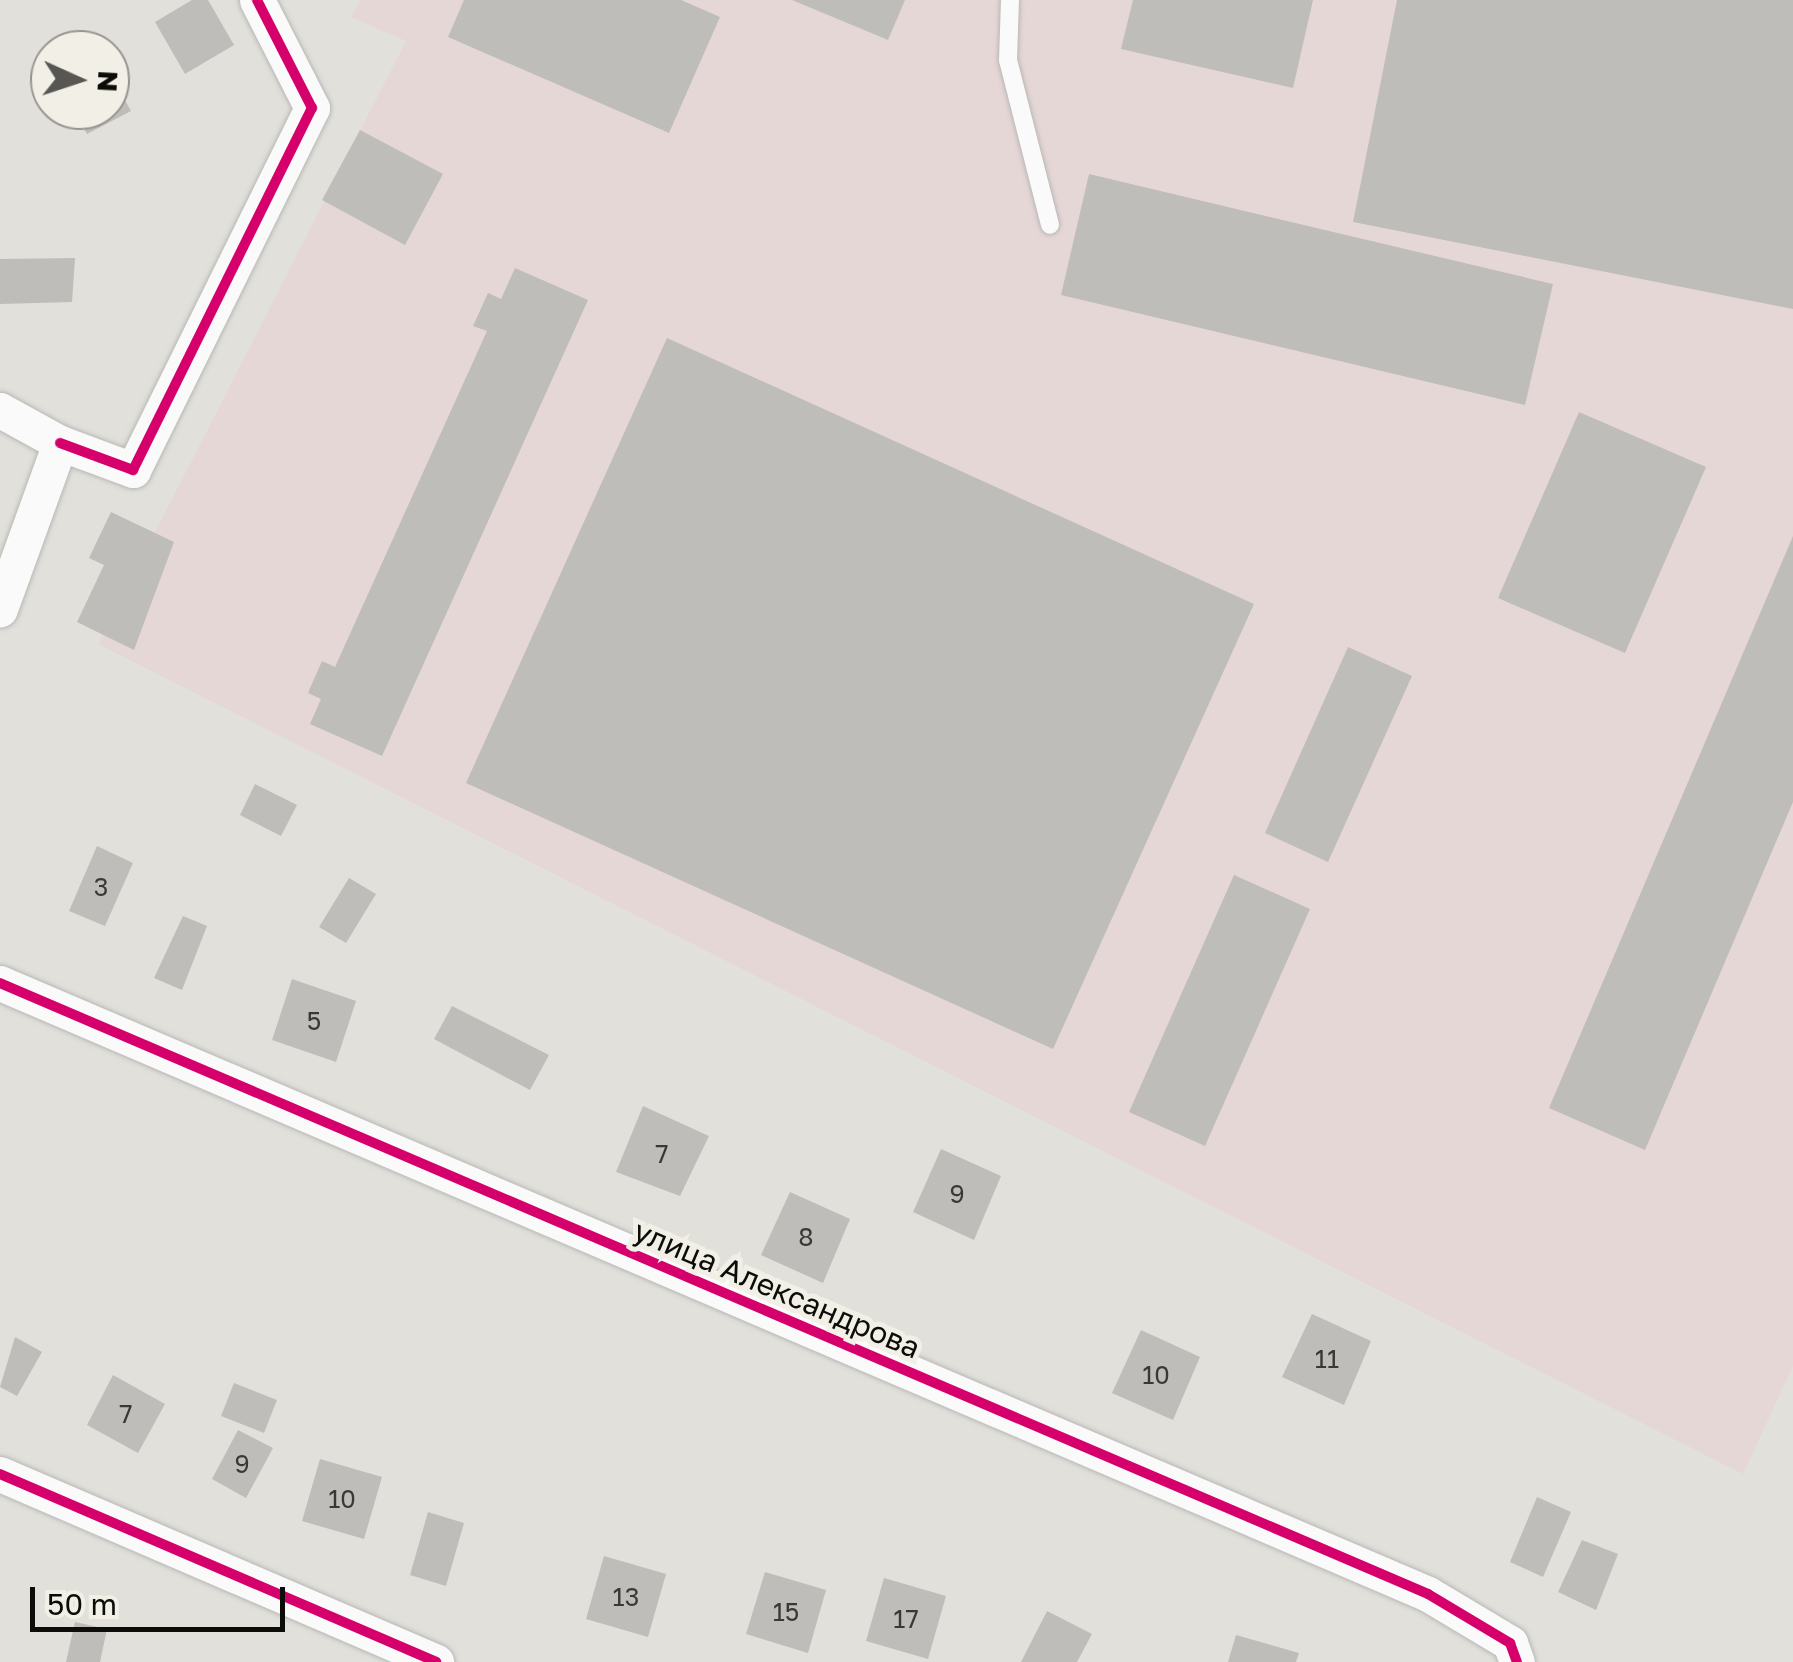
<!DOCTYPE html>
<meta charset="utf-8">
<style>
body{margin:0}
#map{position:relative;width:1793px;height:1662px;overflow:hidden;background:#e1e0db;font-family:"Golos Text",sans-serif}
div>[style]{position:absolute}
.industrial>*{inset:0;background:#e6d7d7}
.building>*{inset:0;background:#bebdb9}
.roads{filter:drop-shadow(0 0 2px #b8b8b4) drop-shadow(0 0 2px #b8b8b4)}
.service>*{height:18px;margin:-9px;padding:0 9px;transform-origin:9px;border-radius:9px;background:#fafafa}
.minor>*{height:35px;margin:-17.5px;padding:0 17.5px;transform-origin:17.5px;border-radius:17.5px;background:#fafafa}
.cycleway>*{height:10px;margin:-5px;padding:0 5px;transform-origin:5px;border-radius:5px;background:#d6006c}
span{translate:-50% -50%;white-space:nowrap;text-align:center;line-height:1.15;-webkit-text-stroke:10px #f1efe6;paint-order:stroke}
.number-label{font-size:25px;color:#383835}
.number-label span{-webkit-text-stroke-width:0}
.street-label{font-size:30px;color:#0c0c09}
.north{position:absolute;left:30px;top:30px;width:100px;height:100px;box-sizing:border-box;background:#f1efe6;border:2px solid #95948e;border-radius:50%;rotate:93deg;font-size:28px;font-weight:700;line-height:40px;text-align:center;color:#0c0c09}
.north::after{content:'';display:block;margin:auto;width:35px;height:45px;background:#575652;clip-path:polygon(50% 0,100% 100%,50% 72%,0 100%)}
.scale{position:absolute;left:30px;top:1587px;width:255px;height:45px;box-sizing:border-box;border:5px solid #0c0c09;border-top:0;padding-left:12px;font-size:30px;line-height:35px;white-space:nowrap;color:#0c0c09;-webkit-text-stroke:8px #f1efe6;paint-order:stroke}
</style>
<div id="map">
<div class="industrial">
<div style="clip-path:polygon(360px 0,1793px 0,1793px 1366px,1743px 1474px,98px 644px,406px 41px,351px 17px)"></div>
</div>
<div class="building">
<div style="clip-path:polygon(192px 0,208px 0,234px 45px,185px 74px,155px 22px)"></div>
<div style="clip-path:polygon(464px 0,681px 0,720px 17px,669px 133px,448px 37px)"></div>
<div style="clip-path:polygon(792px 0,905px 0,888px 40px)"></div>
<div style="clip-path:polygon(1133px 0,1313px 0,1293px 88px,1121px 49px)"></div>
<div style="clip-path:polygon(1397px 0,1793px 0,1793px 309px,1353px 222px)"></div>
<div style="clip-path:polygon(110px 73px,131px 111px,87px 134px,74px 110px,110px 110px)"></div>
<div style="clip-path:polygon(360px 130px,443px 174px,405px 245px,322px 200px)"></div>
<div style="clip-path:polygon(1089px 174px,1553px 284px,1525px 405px,1061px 295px)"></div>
<div style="clip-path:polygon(75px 258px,72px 302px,0 304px,0 259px)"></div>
<div style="clip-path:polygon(515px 268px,588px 300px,382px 756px,310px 724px,321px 699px,308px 693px,322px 661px,335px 667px,487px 331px,473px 326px,488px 293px,501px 299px)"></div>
<div style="clip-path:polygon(667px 338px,1254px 604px,1053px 1049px,466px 783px)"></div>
<div style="clip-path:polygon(1579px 412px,1706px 467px,1625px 653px,1498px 598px)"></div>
<div style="clip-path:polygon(111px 512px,174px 542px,134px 650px,77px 622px,104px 565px,89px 558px)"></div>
<div style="clip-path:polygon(1793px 536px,1793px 802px,1645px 1150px,1549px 1108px)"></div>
<div style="clip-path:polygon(1348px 647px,1412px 676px,1328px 862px,1265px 833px)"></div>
<div style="clip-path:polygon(255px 784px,297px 805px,281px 836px,240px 815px)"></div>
<div style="clip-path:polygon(97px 846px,133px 863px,105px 926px,69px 911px)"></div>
<div style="clip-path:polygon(1234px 875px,1310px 909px,1205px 1146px,1129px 1112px)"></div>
<div style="clip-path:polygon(349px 878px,376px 894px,346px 943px,319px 927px)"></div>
<div style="clip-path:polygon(183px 916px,207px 926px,182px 990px,154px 978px)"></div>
<div style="clip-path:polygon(292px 979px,356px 1001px,336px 1062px,272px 1040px)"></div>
<div style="clip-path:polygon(452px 1006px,549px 1055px,530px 1090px,434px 1039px)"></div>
<div style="clip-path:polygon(643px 1106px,709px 1136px,680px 1196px,616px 1172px)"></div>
<div style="clip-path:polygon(941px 1149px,1001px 1176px,974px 1240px,913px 1212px)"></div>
<div style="clip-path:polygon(790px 1192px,850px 1219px,823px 1283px,761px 1255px)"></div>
<div style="clip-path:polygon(1312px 1314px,1371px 1341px,1344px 1405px,1282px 1377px)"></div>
<div style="clip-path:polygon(1141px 1330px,1200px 1357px,1173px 1420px,1112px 1393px)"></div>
<div style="clip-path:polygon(15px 1337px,42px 1352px,17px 1396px,0 1387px)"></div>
<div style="clip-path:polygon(113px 1375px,165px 1404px,138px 1453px,87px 1425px)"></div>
<div style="clip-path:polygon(234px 1383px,277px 1400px,264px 1433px,221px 1416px)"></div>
<div style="clip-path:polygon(238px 1430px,273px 1448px,246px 1498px,212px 1479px)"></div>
<div style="clip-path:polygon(320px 1459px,382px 1477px,364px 1539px,302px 1521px)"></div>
<div style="clip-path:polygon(1537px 1497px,1571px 1512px,1543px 1577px,1510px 1562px)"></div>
<div style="clip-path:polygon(428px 1512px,464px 1523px,446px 1586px,410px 1575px)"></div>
<div style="clip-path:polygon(1582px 1540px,1618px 1554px,1596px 1610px,1558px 1592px)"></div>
<div style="clip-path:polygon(604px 1556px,666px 1574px,648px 1637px,586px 1619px)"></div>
<div style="clip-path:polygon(765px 1572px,826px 1590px,808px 1653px,746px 1634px)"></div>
<div style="clip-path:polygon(884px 1578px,946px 1596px,928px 1659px,866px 1641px)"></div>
<div style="clip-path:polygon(1047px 1611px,1092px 1634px,1077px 1662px,1021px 1662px)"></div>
<div style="clip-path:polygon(75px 1622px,107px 1629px,100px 1662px,66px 1662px)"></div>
<div style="clip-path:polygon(1236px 1635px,1299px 1653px,1296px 1662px,1228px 1662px)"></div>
</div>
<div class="roads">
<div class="service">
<div style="left:1010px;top:0;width:60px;rotate:91.9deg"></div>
<div style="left:1008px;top:60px;width:170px;rotate:75.7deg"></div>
</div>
<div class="minor">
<div style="left:0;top:410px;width:68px;rotate:28.8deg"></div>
<div style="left:60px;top:443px;width:177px;rotate:109.9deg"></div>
<div style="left:60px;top:443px;width:78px;rotate:20.3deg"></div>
<div style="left:133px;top:470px;width:404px;rotate:-63.7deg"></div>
<div style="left:312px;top:108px;width:121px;rotate:-117deg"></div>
<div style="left:0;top:983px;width:1553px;rotate:23.16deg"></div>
<div style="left:1428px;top:1594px;width:96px;rotate:30.9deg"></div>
<div style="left:1510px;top:1643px;width:20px;rotate:70deg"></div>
<div style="left:0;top:1474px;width:475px;rotate:23.3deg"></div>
</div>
</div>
<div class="cycleway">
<div style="left:60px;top:443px;width:78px;rotate:20.3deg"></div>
<div style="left:133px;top:470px;width:404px;rotate:-63.7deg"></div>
<div style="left:312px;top:108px;width:121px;rotate:-117deg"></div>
<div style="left:0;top:983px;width:1553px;rotate:23.16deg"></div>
<div style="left:1428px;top:1594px;width:96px;rotate:30.9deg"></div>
<div style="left:1510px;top:1643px;width:20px;rotate:70deg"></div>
<div style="left:0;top:1474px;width:475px;rotate:23.3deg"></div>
</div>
<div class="number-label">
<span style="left:101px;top:887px">3</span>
<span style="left:314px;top:1021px">5</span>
<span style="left:662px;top:1154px">7</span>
<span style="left:957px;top:1194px">9</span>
<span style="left:806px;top:1237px">8</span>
<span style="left:1327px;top:1359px">11</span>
<span style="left:1156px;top:1375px">10</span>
<span style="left:126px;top:1414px">7</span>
<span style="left:242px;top:1464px">9</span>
<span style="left:342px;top:1499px">10</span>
<span style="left:626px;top:1597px">13</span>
<span style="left:786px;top:1612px">15</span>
<span style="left:906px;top:1619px">17</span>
</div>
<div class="street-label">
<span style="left:777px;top:1289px;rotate:23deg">улица Александрова</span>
</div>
<div class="north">N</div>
<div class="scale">50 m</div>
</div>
